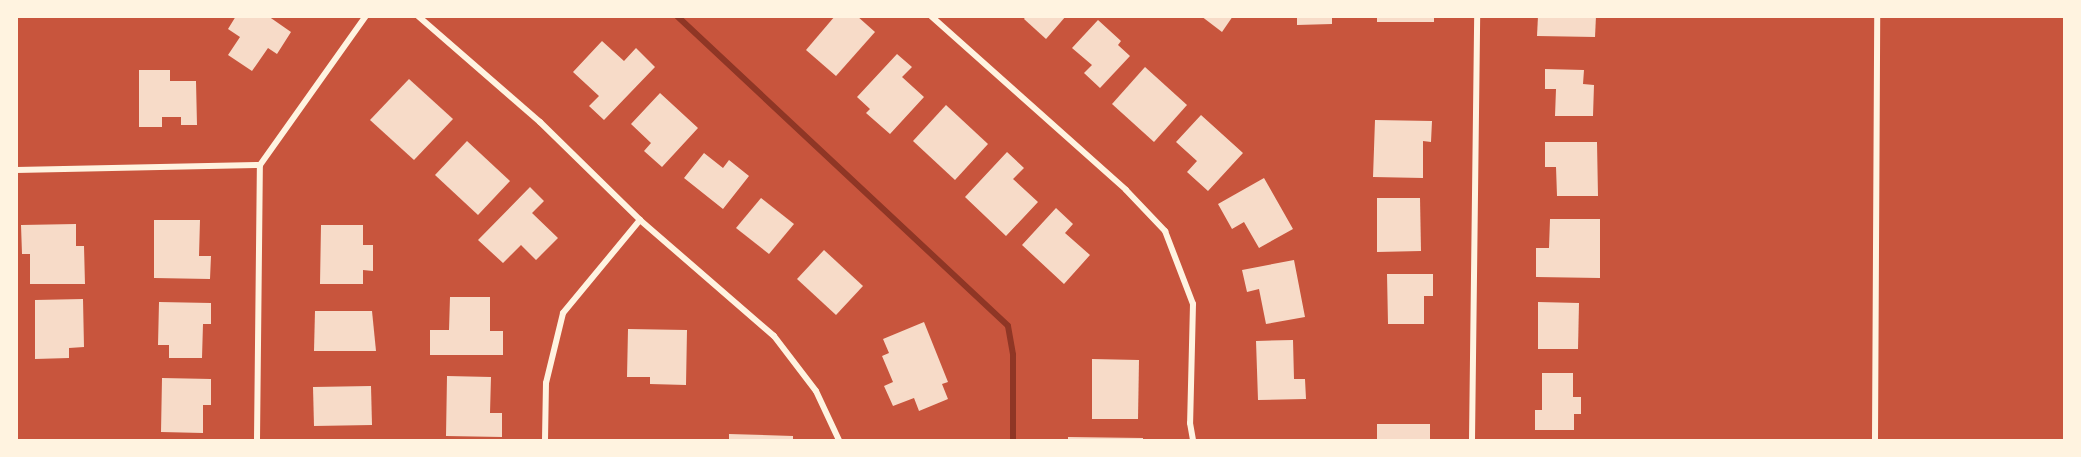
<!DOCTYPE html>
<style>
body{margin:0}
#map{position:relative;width:2081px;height:457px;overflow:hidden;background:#c8553d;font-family:Jost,sans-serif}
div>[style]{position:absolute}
.stream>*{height:6px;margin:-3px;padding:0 3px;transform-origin:3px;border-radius:3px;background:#8f3625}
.building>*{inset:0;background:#f7dbc8}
.minor>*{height:6px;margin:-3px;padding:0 3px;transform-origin:3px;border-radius:3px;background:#fff3e0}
span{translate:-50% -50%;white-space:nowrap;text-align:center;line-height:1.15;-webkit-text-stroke:6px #fff3e0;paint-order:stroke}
.frame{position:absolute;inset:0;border:18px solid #fff3e0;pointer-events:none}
</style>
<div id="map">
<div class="stream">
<div style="left:677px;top:16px;width:453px;rotate:43.1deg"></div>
<div style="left:1008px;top:326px;width:29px;rotate:80deg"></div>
<div style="left:1013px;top:355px;width:85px;rotate:90deg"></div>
</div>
<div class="building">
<div style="clip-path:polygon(236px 16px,268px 16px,291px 32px,277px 54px,268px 48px,252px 71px,228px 55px,240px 37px,228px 29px)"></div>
<div style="clip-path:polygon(835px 16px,857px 16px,875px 32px,836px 76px,806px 50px)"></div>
<div style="clip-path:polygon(1026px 16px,1066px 16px,1046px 39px,1024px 19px)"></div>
<div style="clip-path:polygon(1201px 16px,1233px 16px,1222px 32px)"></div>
<div style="clip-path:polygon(1297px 16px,1332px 16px,1332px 24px,1297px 25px)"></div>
<div style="clip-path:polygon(1377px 16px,1434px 16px,1434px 22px,1377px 22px)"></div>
<div style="clip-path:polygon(1538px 16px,1596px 16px,1595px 37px,1537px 36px)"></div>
<div style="clip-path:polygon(1098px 20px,1121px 41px,1118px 45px,1130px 56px,1100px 88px,1084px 73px,1092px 65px,1072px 48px)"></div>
<div style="clip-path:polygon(602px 41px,624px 61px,636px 48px,655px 67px,604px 120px,589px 106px,599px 96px,573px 72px)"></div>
<div style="clip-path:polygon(897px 54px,912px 67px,902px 77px,924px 97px,890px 134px,866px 113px,870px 109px,857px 97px)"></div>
<div style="clip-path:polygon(1145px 67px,1187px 105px,1154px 142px,1112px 104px)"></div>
<div style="clip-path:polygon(1545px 69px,1584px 70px,1583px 84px,1594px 85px,1593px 116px,1555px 116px,1556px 89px,1545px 89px)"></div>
<div style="clip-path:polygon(139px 70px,170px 70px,170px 81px,196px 81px,197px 125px,181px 125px,181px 117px,162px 117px,162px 127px,139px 127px)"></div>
<div style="clip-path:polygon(409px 79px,453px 119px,414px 160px,370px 120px)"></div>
<div style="clip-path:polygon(660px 93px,698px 128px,662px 167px,644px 151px,651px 143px,631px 124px)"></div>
<div style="clip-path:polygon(946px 105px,988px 144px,955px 180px,913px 141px)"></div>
<div style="clip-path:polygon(1201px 115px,1243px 153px,1208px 191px,1187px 172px,1197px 161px,1176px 142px)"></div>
<div style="clip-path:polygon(1375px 120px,1432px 121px,1431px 142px,1423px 141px,1423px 178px,1373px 177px)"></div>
<div style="clip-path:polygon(467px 141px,510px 181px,478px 215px,435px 175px)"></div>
<div style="clip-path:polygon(1545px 142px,1597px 142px,1598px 196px,1557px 196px,1556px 167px,1545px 167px)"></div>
<div style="clip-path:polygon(1007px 152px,1024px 168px,1013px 179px,1038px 202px,1006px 236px,965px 197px)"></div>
<div style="clip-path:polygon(704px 153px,723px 168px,729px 160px,749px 176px,723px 209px,684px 178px)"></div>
<div style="clip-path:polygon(1264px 178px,1293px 229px,1259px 248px,1244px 222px,1232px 229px,1218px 204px)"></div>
<div style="clip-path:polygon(530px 187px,544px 201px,532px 213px,558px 238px,536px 260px,521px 245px,503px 263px,478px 240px)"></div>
<div style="clip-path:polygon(761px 198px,794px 224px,769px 254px,736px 228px)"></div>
<div style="clip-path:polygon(1377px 198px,1420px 198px,1421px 251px,1377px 252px)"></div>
<div style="clip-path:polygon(1056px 208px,1073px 224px,1065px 233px,1090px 255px,1064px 284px,1022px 245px)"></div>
<div style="clip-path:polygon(1550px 219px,1600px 219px,1600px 278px,1536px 277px,1536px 248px,1549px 248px)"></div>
<div style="clip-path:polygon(154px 220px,200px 220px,199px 256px,211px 256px,210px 279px,154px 278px)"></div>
<div style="clip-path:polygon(76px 224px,76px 246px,84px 246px,85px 284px,30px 284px,30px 254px,22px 254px,21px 225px)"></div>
<div style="clip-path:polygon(321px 225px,363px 225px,363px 245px,373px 245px,373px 271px,363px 270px,363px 284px,320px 284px)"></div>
<div style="clip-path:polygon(824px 250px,863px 286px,836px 315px,797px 279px)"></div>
<div style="clip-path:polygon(1294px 260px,1305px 317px,1266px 324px,1259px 289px,1247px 292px,1242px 270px)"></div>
<div style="clip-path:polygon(1387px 274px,1433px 274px,1433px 296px,1424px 296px,1424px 324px,1388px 324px)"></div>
<div style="clip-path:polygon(450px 297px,490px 297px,490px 331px,503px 331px,503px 355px,430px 355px,430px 330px,449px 330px)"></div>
<div style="clip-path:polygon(83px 299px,84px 347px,69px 348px,69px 358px,35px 359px,35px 300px)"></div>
<div style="clip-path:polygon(159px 302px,211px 303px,211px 324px,203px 324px,202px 358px,169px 358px,169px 345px,158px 345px)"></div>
<div style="clip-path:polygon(1538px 302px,1579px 303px,1578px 349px,1538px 349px)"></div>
<div style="clip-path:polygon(315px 311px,372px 311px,376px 351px,314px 351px)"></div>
<div style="clip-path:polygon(924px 322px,948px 382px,942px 384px,948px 399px,919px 411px,914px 398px,893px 406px,884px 386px,893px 382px,882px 356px,889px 353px,883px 339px)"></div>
<div style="clip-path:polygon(628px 329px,687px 330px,686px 385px,650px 384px,650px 377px,627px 377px)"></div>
<div style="clip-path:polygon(1293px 340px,1294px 379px,1305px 379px,1306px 399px,1258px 400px,1256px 341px)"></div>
<div style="clip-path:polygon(1092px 359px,1139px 360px,1138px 419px,1092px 419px)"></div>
<div style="clip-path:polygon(1542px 373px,1573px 373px,1573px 397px,1581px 397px,1581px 414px,1574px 414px,1574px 430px,1535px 430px,1535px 410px,1542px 410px)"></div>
<div style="clip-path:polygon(447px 376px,491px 377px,490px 413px,502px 413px,502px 437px,446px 436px)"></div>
<div style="clip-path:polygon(162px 378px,211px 379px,211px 405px,203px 405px,203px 433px,161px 432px)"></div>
<div style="clip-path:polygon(371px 386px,372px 425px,314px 426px,313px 387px)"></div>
<div style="clip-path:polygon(1377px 424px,1430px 424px,1430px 440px,1377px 440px)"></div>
<div style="clip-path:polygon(729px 434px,793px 436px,793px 440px,729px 440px)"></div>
<div style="clip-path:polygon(1068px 437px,1143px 438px,1143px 440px,1068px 440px)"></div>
</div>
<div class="minor">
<div style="left:418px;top:16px;width:162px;rotate:41deg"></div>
<div style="left:540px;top:122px;width:140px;rotate:44.4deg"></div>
<div style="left:640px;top:220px;width:177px;rotate:40.9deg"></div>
<div style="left:774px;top:336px;width:69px;rotate:52.6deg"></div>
<div style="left:816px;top:391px;width:54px;rotate:64.9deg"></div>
<div style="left:931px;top:16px;width:261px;rotate:41.7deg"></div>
<div style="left:1126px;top:190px;width:57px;rotate:46.4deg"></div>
<div style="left:1165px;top:231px;width:78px;rotate:69deg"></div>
<div style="left:1193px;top:304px;width:119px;rotate:91.4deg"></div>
<div style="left:1190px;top:423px;width:17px;rotate:80deg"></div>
<div style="left:16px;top:170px;width:244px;rotate:-1.2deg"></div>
<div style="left:257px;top:440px;width:275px;rotate:-89.4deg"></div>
<div style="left:260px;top:165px;width:183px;rotate:-54.6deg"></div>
<div style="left:545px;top:440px;width:57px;rotate:-89deg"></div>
<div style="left:546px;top:383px;width:72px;rotate:-76.3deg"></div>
<div style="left:563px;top:313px;width:121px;rotate:-50.4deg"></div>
<div style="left:1472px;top:440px;width:424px;rotate:-89.3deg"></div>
<div style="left:1875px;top:440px;width:424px;rotate:-89.7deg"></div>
</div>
<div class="frame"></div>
</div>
